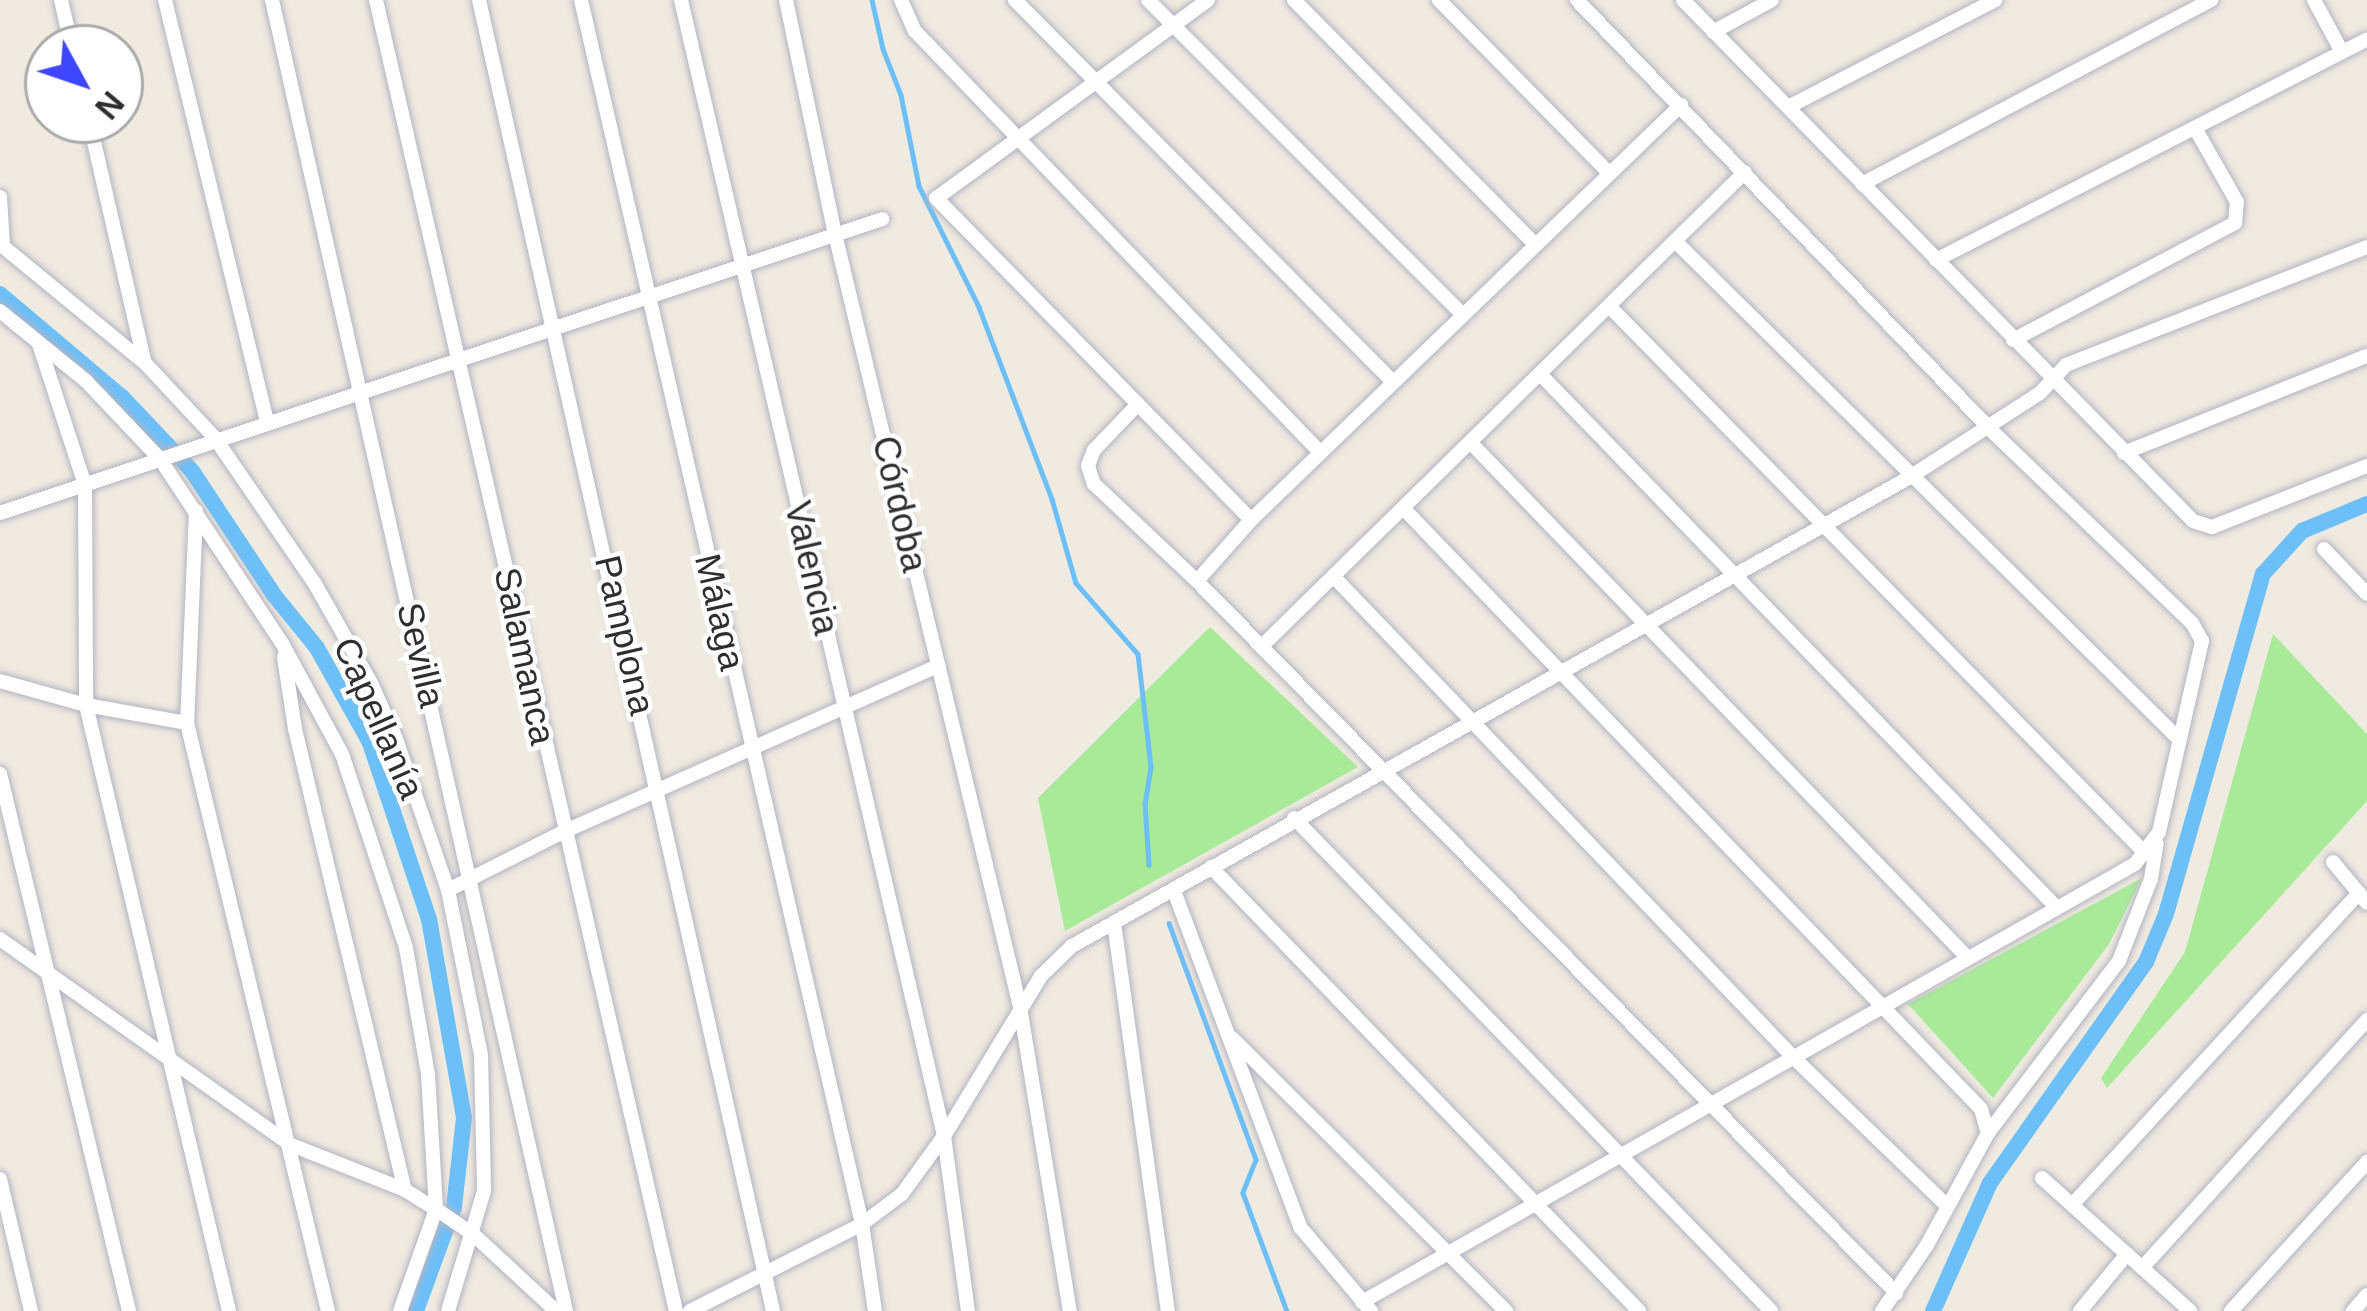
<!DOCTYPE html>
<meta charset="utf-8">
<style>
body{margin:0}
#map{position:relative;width:2367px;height:1311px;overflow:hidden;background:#f0ebe0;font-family:Helvetica,sans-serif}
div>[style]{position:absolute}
.green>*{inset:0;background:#a9ea99}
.stream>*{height:4.5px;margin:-2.25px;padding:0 2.25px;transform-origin:2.25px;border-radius:2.25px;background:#6dbff8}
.canal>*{height:16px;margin:-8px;padding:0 8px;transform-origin:8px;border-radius:8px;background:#6dbff8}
.roads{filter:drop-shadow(0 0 3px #b4b4c2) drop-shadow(0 0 3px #b4b4c2)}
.street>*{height:14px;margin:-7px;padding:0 7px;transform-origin:7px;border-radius:7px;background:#fff}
span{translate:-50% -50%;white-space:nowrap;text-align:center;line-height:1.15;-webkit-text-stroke:9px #fff;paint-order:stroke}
.street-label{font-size:36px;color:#2e2e2e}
.north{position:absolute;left:24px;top:24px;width:120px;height:120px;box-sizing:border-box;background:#fff;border:3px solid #ababab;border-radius:50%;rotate:130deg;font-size:33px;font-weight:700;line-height:48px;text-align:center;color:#2e2e2e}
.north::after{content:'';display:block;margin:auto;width:42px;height:54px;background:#3e46ff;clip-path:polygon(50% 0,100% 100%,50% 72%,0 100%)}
</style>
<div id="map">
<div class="green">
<div style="clip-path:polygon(1210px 627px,1358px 767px,1065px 931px,1038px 798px)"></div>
<div style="clip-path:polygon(2273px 634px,2367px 734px,2367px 801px,2107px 1088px,2101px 1078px,2185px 952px)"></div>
<div style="clip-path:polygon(2142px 878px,2109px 944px,1993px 1098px,1908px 1004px)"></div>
</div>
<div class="stream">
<div style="left:872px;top:0;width:50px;rotate:77.3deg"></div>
<div style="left:883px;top:49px;width:49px;rotate:68.6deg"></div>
<div style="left:901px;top:95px;width:93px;rotate:78.8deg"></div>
<div style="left:919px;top:186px;width:135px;rotate:63.6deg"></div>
<div style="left:979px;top:307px;width:205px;rotate:69.2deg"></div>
<div style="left:1052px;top:499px;width:87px;rotate:74.1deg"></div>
<div style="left:1076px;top:583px;width:94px;rotate:48.9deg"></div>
<div style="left:1138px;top:654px;width:114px;rotate:83.4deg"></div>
<div style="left:1151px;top:767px;width:36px;rotate:99deg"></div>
<div style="left:1145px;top:803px;width:62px;rotate:86.3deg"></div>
<div style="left:1169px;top:923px;width:252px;rotate:69.8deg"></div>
<div style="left:1256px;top:1160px;width:35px;rotate:112deg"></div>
<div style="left:1243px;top:1193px;width:126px;rotate:69.6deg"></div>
</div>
<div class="canal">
<div style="left:0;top:294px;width:160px;rotate:40.2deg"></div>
<div style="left:122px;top:397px;width:102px;rotate:46.6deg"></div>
<div style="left:192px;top:471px;width:149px;rotate:56.5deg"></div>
<div style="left:274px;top:595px;width:68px;rotate:50.9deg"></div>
<div style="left:317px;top:648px;width:109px;rotate:60.8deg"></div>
<div style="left:370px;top:743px;width:186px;rotate:71.5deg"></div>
<div style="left:429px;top:919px;width:202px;rotate:80deg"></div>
<div style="left:464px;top:1118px;width:90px;rotate:96.4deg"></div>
<div style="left:454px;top:1207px;width:111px;rotate:110.1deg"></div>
<div style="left:1933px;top:1311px;width:140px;rotate:-66deg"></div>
<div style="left:1990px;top:1183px;width:271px;rotate:-54.8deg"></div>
<div style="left:2146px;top:962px;width:52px;rotate:-67.4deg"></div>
<div style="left:2166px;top:914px;width:354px;rotate:-74.1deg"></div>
<div style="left:2263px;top:574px;width:58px;rotate:-47.8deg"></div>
<div style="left:2302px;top:531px;width:70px;rotate:-22.6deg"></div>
</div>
<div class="roads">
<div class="street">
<div style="left:61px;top:0;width:49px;rotate:77.1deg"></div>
<div style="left:165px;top:0;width:433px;rotate:76.4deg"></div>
<div style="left:272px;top:0;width:1344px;rotate:77.36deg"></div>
<div style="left:376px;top:0;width:1345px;rotate:77.11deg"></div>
<div style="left:479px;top:0;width:1344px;rotate:77.36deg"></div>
<div style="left:581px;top:0;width:1256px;rotate:77.07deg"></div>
<div style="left:862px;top:1224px;width:88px;rotate:81.5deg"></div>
<div style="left:681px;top:0;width:1166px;rotate:76.96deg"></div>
<div style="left:944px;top:1136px;width:177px;rotate:82.2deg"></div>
<div style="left:786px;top:0;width:239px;rotate:78.2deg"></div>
<div style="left:835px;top:234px;width:795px;rotate:76.54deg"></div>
<div style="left:1020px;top:1007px;width:308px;rotate:80.7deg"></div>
<div style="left:901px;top:0;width:34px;rotate:66deg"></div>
<div style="left:915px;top:31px;width:581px;rotate:46.12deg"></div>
<div style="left:1015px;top:0;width:535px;rotate:45.3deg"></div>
<div style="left:1148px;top:0;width:443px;rotate:45deg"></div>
<div style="left:1208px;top:0;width:336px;rotate:143.9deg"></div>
<div style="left:936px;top:198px;width:450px;rotate:45.6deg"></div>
<div style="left:1251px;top:520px;width:81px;rotate:131.5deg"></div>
<div style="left:1197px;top:581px;width:998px;rotate:45.53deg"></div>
<div style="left:1294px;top:0;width:342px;rotate:45.4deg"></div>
<div style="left:1439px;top:0;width:241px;rotate:45.5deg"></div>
<div style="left:1683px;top:0;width:729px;rotate:45.61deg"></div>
<div style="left:2193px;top:521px;width:20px;rotate:18deg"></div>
<div style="left:2212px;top:527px;width:167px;rotate:-21.5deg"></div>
<div style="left:2314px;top:0;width:59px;rotate:61.7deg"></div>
<div style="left:1713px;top:32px;width:67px;rotate:-28.5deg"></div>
<div style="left:1790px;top:106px;width:231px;rotate:-27.3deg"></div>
<div style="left:89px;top:120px;width:247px;rotate:77.1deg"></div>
<div style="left:1862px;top:184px;width:395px;rotate:-27.8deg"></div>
<div style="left:0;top:197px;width:49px;rotate:86.5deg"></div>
<div style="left:1675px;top:241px;width:707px;rotate:44.66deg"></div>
<div style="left:0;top:244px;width:188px;rotate:39.4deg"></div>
<div style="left:145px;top:363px;width:103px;rotate:47deg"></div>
<div style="left:215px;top:438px;width:177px;rotate:55.6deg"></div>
<div style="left:315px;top:584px;width:114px;rotate:60.5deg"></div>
<div style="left:371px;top:683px;width:61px;rotate:65.9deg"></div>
<div style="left:396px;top:739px;width:160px;rotate:71deg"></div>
<div style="left:448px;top:890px;width:168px;rotate:78.7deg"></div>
<div style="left:481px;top:1055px;width:136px;rotate:88.7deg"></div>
<div style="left:484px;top:1191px;width:125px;rotate:106.7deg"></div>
<div style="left:1936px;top:260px;width:484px;rotate:-27.1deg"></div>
<div style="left:1609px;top:306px;width:767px;rotate:45.58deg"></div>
<div style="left:0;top:311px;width:111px;rotate:39.1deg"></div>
<div style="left:86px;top:381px;width:108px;rotate:46.5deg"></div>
<div style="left:160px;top:459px;width:223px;rotate:56.5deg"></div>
<div style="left:283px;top:645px;width:124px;rotate:61.6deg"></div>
<div style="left:342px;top:754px;width:204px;rotate:71.7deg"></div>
<div style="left:406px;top:948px;width:128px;rotate:80.1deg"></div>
<div style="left:428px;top:1074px;width:135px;rotate:86.6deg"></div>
<div style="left:436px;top:1209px;width:108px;rotate:109.4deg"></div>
<div style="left:2013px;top:340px;width:251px;rotate:-27.8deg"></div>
<div style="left:2235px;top:223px;width:21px;rotate:-85deg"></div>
<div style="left:2237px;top:202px;width:85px;rotate:-119.6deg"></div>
<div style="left:39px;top:344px;width:148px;rotate:71.9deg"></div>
<div style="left:85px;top:485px;width:220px;rotate:89.7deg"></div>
<div style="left:86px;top:705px;width:623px;rotate:76.72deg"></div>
<div style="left:1541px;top:375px;width:739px;rotate:45.93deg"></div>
<div style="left:1138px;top:404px;width:64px;rotate:133.7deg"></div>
<div style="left:1094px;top:450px;width:17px;rotate:111deg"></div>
<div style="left:1088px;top:466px;width:19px;rotate:72deg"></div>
<div style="left:1094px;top:484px;width:141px;rotate:43.3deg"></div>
<div style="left:1471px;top:443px;width:714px;rotate:46.02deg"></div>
<div style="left:2124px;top:453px;width:262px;rotate:-21.8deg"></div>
<div style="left:1404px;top:509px;width:832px;rotate:46.12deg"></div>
<div style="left:1981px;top:1109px;width:25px;rotate:74deg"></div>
<div style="left:1988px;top:1133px;width:128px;rotate:118.6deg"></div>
<div style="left:1927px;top:1245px;width:80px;rotate:124.3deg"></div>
<div style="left:196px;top:511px;width:212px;rotate:92.4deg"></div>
<div style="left:187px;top:723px;width:605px;rotate:76.52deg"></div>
<div style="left:0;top:513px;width:930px;rotate:-18.43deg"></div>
<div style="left:1251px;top:520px;width:598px;rotate:-43.98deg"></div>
<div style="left:2324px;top:549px;width:62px;rotate:46.3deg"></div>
<div style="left:1334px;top:577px;width:666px;rotate:46.28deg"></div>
<div style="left:1794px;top:1058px;width:213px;rotate:44deg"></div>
<div style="left:1263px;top:645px;width:675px;rotate:-44.46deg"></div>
<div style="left:284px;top:657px;width:73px;rotate:81.3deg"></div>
<div style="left:295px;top:729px;width:474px;rotate:76.6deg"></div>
<div style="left:0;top:681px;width:89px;rotate:15.6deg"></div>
<div style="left:86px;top:705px;width:103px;rotate:10.1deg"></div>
<div style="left:0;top:774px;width:552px;rotate:76.49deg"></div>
<div style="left:1294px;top:818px;width:686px;rotate:45.94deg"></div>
<div style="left:2333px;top:862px;width:53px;rotate:50.3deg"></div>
<div style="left:1211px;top:867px;width:617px;rotate:46.05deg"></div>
<div style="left:448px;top:890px;width:129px;rotate:-26.8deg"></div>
<div style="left:563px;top:832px;width:411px;rotate:-23.9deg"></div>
<div style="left:1174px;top:891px;width:360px;rotate:69.4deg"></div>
<div style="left:1301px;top:1228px;width:109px;rotate:49.9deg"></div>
<div style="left:1114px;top:923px;width:392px;rotate:82.1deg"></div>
<div style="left:0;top:939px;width:354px;rotate:35.3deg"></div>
<div style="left:289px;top:1144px;width:125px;rotate:21.6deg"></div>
<div style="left:405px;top:1190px;width:36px;rotate:32deg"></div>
<div style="left:436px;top:1209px;width:46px;rotate:34.4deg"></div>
<div style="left:474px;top:1235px;width:112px;rotate:42.8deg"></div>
<div style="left:1232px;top:1038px;width:387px;rotate:44.9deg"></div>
<div style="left:1988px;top:1133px;width:216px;rotate:-52.7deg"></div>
<div style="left:2119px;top:961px;width:88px;rotate:-68.7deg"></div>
<div style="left:2151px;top:879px;width:36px;rotate:-81deg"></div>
<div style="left:2042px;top:1178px;width:199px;rotate:41.9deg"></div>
<div style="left:0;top:1179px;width:136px;rotate:76.8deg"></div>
<div style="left:2072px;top:1205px;width:424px;rotate:-47.4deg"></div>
<div style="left:2142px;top:1268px;width:335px;rotate:-47.8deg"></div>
<div style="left:1362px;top:1302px;width:888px;rotate:-29.54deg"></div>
<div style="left:2135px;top:864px;width:40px;rotate:-53deg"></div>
<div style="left:2159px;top:832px;width:196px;rotate:-77.3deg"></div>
<div style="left:2202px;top:641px;width:21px;rotate:-119deg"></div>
<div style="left:2192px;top:623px;width:281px;rotate:-136.2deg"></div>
<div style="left:1989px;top:428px;width:594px;rotate:-133.91deg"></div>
<div style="left:690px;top:1311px;width:193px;rotate:-26.8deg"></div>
<div style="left:862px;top:1224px;width:50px;rotate:-36.9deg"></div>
<div style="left:902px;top:1194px;width:72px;rotate:-54.1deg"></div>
<div style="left:944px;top:1136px;width:187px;rotate:-58.8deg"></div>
<div style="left:1041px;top:976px;width:43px;rotate:-44.1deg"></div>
<div style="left:1072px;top:946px;width:960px;rotate:-29.23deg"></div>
<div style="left:1910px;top:477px;width:155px;rotate:-32.9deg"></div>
<div style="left:2040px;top:393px;width:38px;rotate:-47deg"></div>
<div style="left:2066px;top:365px;width:323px;rotate:-21.4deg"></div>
<div style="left:2080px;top:1311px;width:74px;rotate:-50.5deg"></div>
<div style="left:2231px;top:1311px;width:202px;rotate:-47.6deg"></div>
<div style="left:2353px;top:1311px;width:21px;rotate:-49deg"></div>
</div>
</div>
<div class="street-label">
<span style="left:900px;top:504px;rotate:77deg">Córdoba</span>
<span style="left:812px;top:568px;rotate:77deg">Valencia</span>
<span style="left:720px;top:612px;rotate:77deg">Málaga</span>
<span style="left:625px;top:635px;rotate:77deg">Pamplona</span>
<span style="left:421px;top:655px;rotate:77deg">Sevilla</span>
<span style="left:525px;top:656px;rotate:78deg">Salamanca</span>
<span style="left:379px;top:718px;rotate:66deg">Capellanía</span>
</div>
<div class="north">N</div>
</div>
